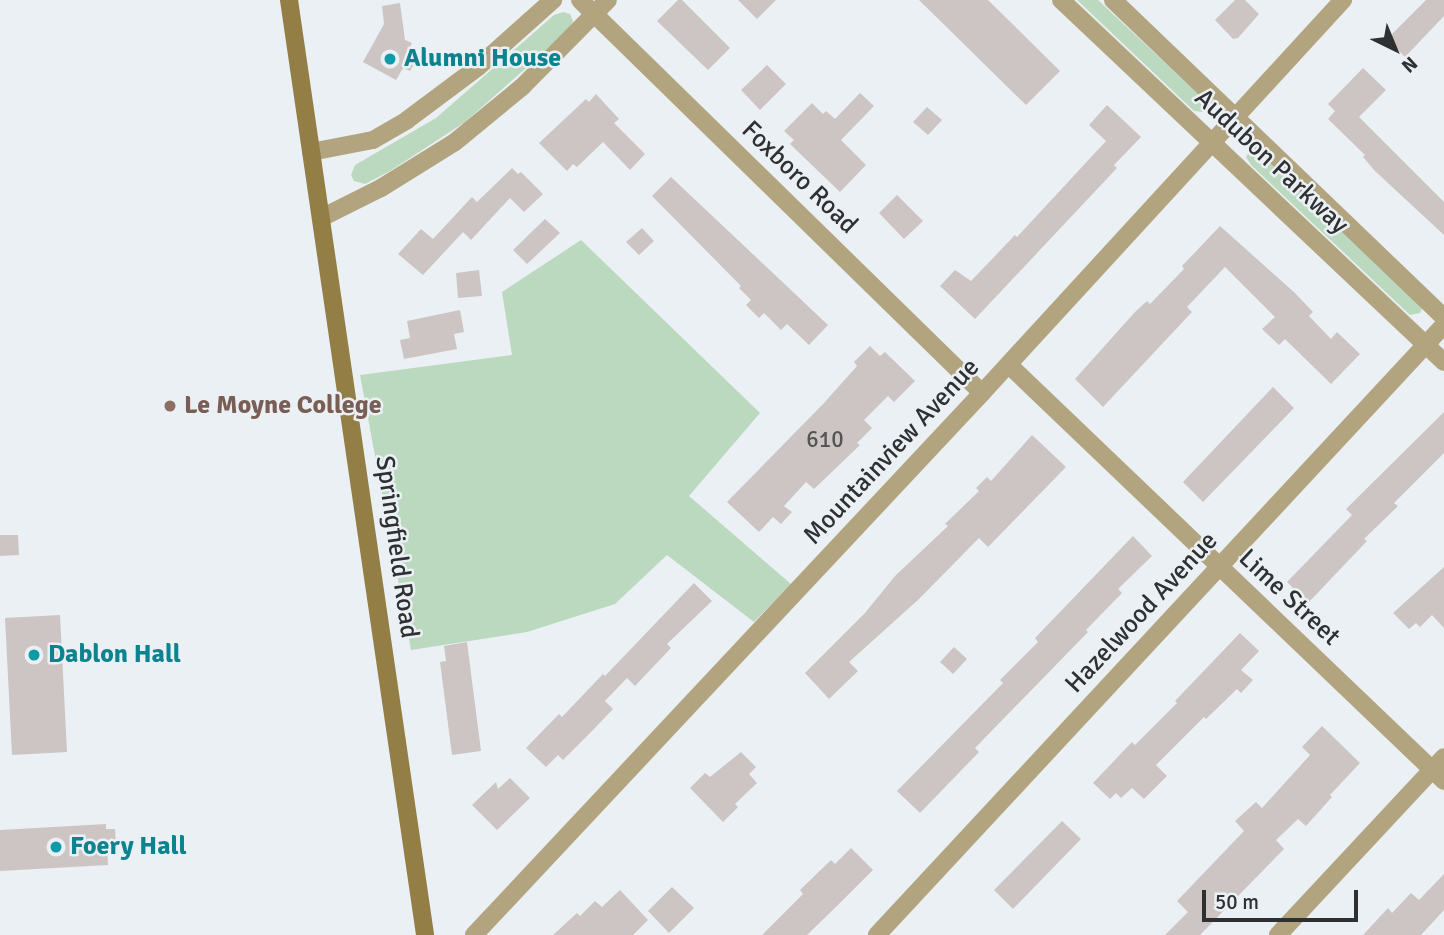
<!DOCTYPE html>
<style>
body{margin:0}
#map{position:relative;width:1444px;height:935px;overflow:hidden;background:#ebf0f5;font-family:Signika,sans-serif}
div>[style]{position:absolute}
.green>*{inset:0;background:#bbd9be}
.building>*{inset:0;background:#ccc5c3}
.street>*{height:18px;margin:-9px;padding:0 9px;transform-origin:9px;border-radius:9px;background:#b1a47e}
.secondary>*{height:18px;margin:-9px;padding:0 9px;transform-origin:9px;border-radius:9px;background:#937f45}
.dots>*{width:19px;height:19px;translate:-50% -50%;box-sizing:border-box;border:4px solid #ebf0f5;border-radius:50%}
span{translate:-50% -50%;white-space:nowrap;text-align:center;line-height:1.15;-webkit-text-stroke:5px #ebf0f5;paint-order:stroke}
.number-label{font-size:23px;color:#565556}
.number-label span{-webkit-text-stroke-width:0}
.culture-label{font-size:26px;color:#0d838f;font-weight:700}
.left{translate:0 -50%;text-align:left}
.street-label{font-size:26px;color:#2f3032}
.education-label{font-size:26px;color:#785e54;font-weight:700}
.north{position:absolute;left:1360px;top:14px;width:70px;height:70px;-webkit-text-stroke:5px #ebf0f5;paint-order:stroke;rotate:137deg;font-size:19px;font-weight:700;line-height:28px;text-align:center;color:#2f3032}
.north::after{content:'';display:block;margin:auto;width:24px;height:32px;background:#2f3032;clip-path:polygon(50% 0,100% 100%,50% 72%,0 100%)}
.scale{position:absolute;left:1202px;top:890px;width:156px;height:32px;box-sizing:border-box;border:4px solid #2f3032;border-top:0;padding-left:9px;font-size:21px;line-height:24px;white-space:nowrap;color:#2f3032;-webkit-text-stroke:5px #ebf0f5;paint-order:stroke}
</style>
<div id="map">
<div class="green">
<div style="clip-path:polygon(1077px 0,1098px 0,1207px 102px,1204px 112px,1194px 111px)"></div>
<div style="clip-path:polygon(563px 12px,570px 14px,573px 21px,570px 29px,465px 122px,390px 171px,365px 184px,354px 181px,351px 175px,355px 165px,436px 118px,554px 15px)"></div>
<div style="clip-path:polygon(1257px 147px,1423px 307px,1420px 313px,1410px 315px,1251px 165px,1246px 157px,1251px 149px)"></div>
<div style="clip-path:polygon(581px 240px,760px 413px,689px 496px,791px 584px,754px 622px,667px 555px,615px 604px,527px 632px,411px 650px,360px 375px,512px 355px,502px 292px)"></div>
</div>
<div class="building">
<div style="clip-path:polygon(678px 0,682px 0,730px 48px,708px 70px,657px 21px)"></div>
<div style="clip-path:polygon(738px 0,776px 0,757px 19px)"></div>
<div style="clip-path:polygon(919px 0,988px 0,1060px 71px,1026px 105px)"></div>
<div style="clip-path:polygon(1235px 0,1245px 0,1259px 14px,1238px 38px,1233px 39px,1215px 20px)"></div>
<div style="clip-path:polygon(1426px 0,1444px 0,1444px 16px,1405px 57px,1387px 39px)"></div>
<div style="clip-path:polygon(400px 3px,405px 40px,412px 43px,408px 51px,418px 57px,410px 71px,403px 68px,396px 80px,363px 62px,384px 24px,382px 6px)"></div>
<div style="clip-path:polygon(767px 65px,786px 84px,760px 110px,741px 90px)"></div>
<div style="clip-path:polygon(1363px 68px,1386px 90px,1359px 117px,1444px 202px,1444px 235px,1375px 171px,1363px 157px,1365px 155px,1328px 119px,1335px 111px,1328px 104px)"></div>
<div style="clip-path:polygon(860px 93px,874px 106px,841px 140px,866px 165px,840px 192px,790px 144px,794px 140px,784px 131px,812px 103px,823px 114px,826px 111px,835px 119px)"></div>
<div style="clip-path:polygon(596px 94px,619px 119px,614px 123px,645px 154px,630px 170px,603px 142px,577px 167px,573px 164px,567px 171px,539px 143px,586px 99px,589px 102px)"></div>
<div style="clip-path:polygon(1107px 105px,1141px 137px,1114px 165px,1117px 168px,975px 319px,940px 286px,955px 270px,971px 281px,1015px 235px,1017px 237px,1106px 141px,1089px 125px)"></div>
<div style="clip-path:polygon(927px 107px,942px 120px,928px 135px,913px 122px)"></div>
<div style="clip-path:polygon(512px 168px,518px 174px,521px 172px,543px 194px,524px 212px,510px 198px,471px 240px,463px 232px,423px 275px,398px 254px,421px 229px,433px 239px,472px 197px,477px 202px)"></div>
<div style="clip-path:polygon(671px 177px,828px 325px,809px 345px,787px 324px,781px 330px,764px 313px,759px 318px,746px 305px,751px 300px,739px 288px,741px 286px,652px 196px)"></div>
<div style="clip-path:polygon(897px 195px,923px 221px,904px 239px,879px 213px)"></div>
<div style="clip-path:polygon(545px 219px,560px 233px,527px 264px,513px 250px)"></div>
<div style="clip-path:polygon(1220px 226px,1295px 293px,1313px 312px,1309px 316px,1331px 339px,1337px 332px,1360px 354px,1331px 384px,1285px 339px,1279px 345px,1262px 329px,1275px 317px,1225px 267px,1187px 307px,1192px 312px,1103px 407px,1075px 379px,1135px 312px,1147px 301px,1150px 304px,1184px 269px,1182px 266px)"></div>
<div style="clip-path:polygon(642px 228px,654px 241px,639px 255px,626px 242px)"></div>
<div style="clip-path:polygon(479px 270px,482px 296px,458px 298px,456px 273px)"></div>
<div style="clip-path:polygon(460px 310px,464px 332px,454px 334px,457px 349px,404px 359px,400px 340px,410px 338px,407px 321px)"></div>
<div style="clip-path:polygon(870px 346px,880px 356px,885px 352px,915px 381px,894px 402px,888px 396px,864px 420px,872px 428px,857px 443px,860px 445px,814px 489px,806px 482px,784px 506px,792px 512px,781px 524px,773px 517px,759px 532px,727px 502px,824px 403px,857px 366px,854px 362px)"></div>
<div style="clip-path:polygon(1273px 387px,1294px 408px,1203px 502px,1183px 482px)"></div>
<div style="clip-path:polygon(1444px 412px,1444px 453px,1394px 503px,1398px 506px,1364px 539px,1367px 541px,1308px 603px,1287px 582px,1352px 515px,1346px 509px)"></div>
<div style="clip-path:polygon(1032px 435px,1066px 467px,988px 547px,979px 538px,919px 599px,849px 662px,858px 671px,829px 699px,805px 673px,865px 613px,895px 576px,948px 526px,945px 524px,979px 491px,976px 488px,987px 477px,991px 481px)"></div>
<div style="clip-path:polygon(0 535px,18px 535px,19px 555px,0 556px)"></div>
<div style="clip-path:polygon(1133px 536px,1152px 556px,1118px 589px,1122px 593px,1086px 630px,1088px 632px,975px 748px,979px 752px,920px 813px,897px 791px,1003px 683px,1000px 680px,1038px 642px,1035px 638px)"></div>
<div style="clip-path:polygon(1444px 567px,1444px 628px,1432px 615px,1420px 627px,1416px 623px,1409px 629px,1393px 613px)"></div>
<div style="clip-path:polygon(694px 583px,712px 601px,667px 644px,671px 648px,635px 686px,627px 678px,605px 701px,613px 709px,592px 731px,563px 760px,558px 755px,546px 767px,526px 748px,559px 714px,562px 717px,603px 674px,605px 676px)"></div>
<div style="clip-path:polygon(60px 615px,67px 752px,12px 755px,5px 618px)"></div>
<div style="clip-path:polygon(1240px 633px,1259px 651px,1241px 670px,1253px 680px,1241px 693px,1237px 689px,1206px 719px,1204px 717px,1156px 765px,1167px 776px,1144px 799px,1132px 788px,1121px 798px,1116px 793px,1110px 799px,1093px 783px,1132px 742px,1135px 745px,1177px 703px,1175px 701px)"></div>
<div style="clip-path:polygon(467px 642px,481px 751px,452px 755px,440px 662px,446px 661px,444px 646px)"></div>
<div style="clip-path:polygon(954px 647px,967px 659px,953px 674px,940px 662px)"></div>
<div style="clip-path:polygon(1322px 726px,1360px 763px,1330px 795px,1332px 797px,1306px 826px,1298px 819px,1276px 840px,1284px 849px,1200px 935px,1165px 935px,1188px 912px,1177px 901px,1244px 831px,1235px 821px,1256px 802px,1262px 808px,1310px 755px,1302px 747px)"></div>
<div style="clip-path:polygon(741px 752px,756px 767px,749px 774px,757px 783px,735px 804px,738px 807px,723px 822px,690px 788px,705px 773px,710px 777px)"></div>
<div style="clip-path:polygon(510px 778px,530px 798px,497px 830px,472px 805px,496px 782px,498px 789px)"></div>
<div style="clip-path:polygon(1062px 821px,1081px 839px,1013px 909px,994px 890px)"></div>
<div style="clip-path:polygon(106px 824px,106px 829px,115px 829px,116px 847px,107px 848px,108px 865px,0 871px,0 830px)"></div>
<div style="clip-path:polygon(851px 848px,873px 870px,841px 902px,807px 935px,762px 935px,803px 894px,800px 890px,831px 860px,835px 864px)"></div>
<div style="clip-path:polygon(1444px 874px,1444px 910px,1421px 935px,1363px 935px,1388px 908px,1392px 913px,1411px 893px,1419px 900px)"></div>
<div style="clip-path:polygon(672px 887px,694px 908px,669px 933px,648px 911px)"></div>
<div style="clip-path:polygon(620px 890px,648px 920px,633px 935px,553px 935px,577px 913px,580px 916px,595px 901px,602px 907px)"></div>
</div>
<div class="street">
<div style="left:580px;top:0;width:562px;rotate:44.35deg"></div>
<div style="left:1061px;top:0;width:527px;rotate:43.39deg"></div>
<div style="left:1113px;top:0;width:458px;rotate:43.8deg"></div>
<div style="left:311px;top:152px;width:63px;rotate:-11deg"></div>
<div style="left:373px;top:140px;width:39px;rotate:-30deg"></div>
<div style="left:407px;top:120px;width:89px;rotate:-36.7deg"></div>
<div style="left:478px;top:67px;width:101px;rotate:-41.8deg"></div>
<div style="left:321px;top:218px;width:67px;rotate:-26.6deg"></div>
<div style="left:381px;top:188px;width:87px;rotate:-31.9deg"></div>
<div style="left:455px;top:142px;width:87px;rotate:-39.4deg"></div>
<div style="left:522px;top:87px;width:122px;rotate:-45.3deg"></div>
<div style="left:1009px;top:365px;width:602px;rotate:43.72deg"></div>
<div style="left:474px;top:935px;width:743px;rotate:-46.85deg"></div>
<div style="left:982px;top:393px;width:534px;rotate:-47.43deg"></div>
<div style="left:877px;top:935px;width:833px;rotate:-47.09deg"></div>
<div style="left:1278px;top:935px;width:243px;rotate:-47deg"></div>
</div>
<div class="secondary">
<div style="left:289px;top:0;width:945px;rotate:81.72deg"></div>
</div>
<div class="dots">
<div style="left:390px;top:59px;background:#0f9aa8"></div>
<div style="left:170px;top:406px;background:#8d6e63"></div>
<div style="left:34px;top:655px;background:#0f9aa8"></div>
<div style="left:56px;top:847px;background:#0f9aa8"></div>
</div>
<div class="number-label">
<span style="left:825px;top:440px">610</span>
</div>
<div class="culture-label">
<span class="left" style="left:404px;top:59px">Alumni House</span>
<span class="left" style="left:48px;top:655px">Dablon Hall</span>
<span class="left" style="left:70px;top:847px">Foery Hall</span>
</div>
<div class="street-label">
<span style="left:1271px;top:162px;rotate:43deg">Audubon Parkway</span>
<span style="left:799px;top:178px;rotate:44deg">Foxboro Road</span>
<span style="left:892px;top:452px;rotate:-47deg">Mountainview Avenue</span>
<span style="left:396px;top:547px;rotate:82deg">Springfield Road</span>
<span style="left:1289px;top:598px;rotate:43deg">Lime Street</span>
<span style="left:1142px;top:613px;rotate:-47deg">Hazelwood Avenue</span>
</div>
<div class="education-label">
<span class="left" style="left:184px;top:406px">Le Moyne College</span>
</div>
<div class="north">N</div>
<div class="scale">50 m</div>
</div>
